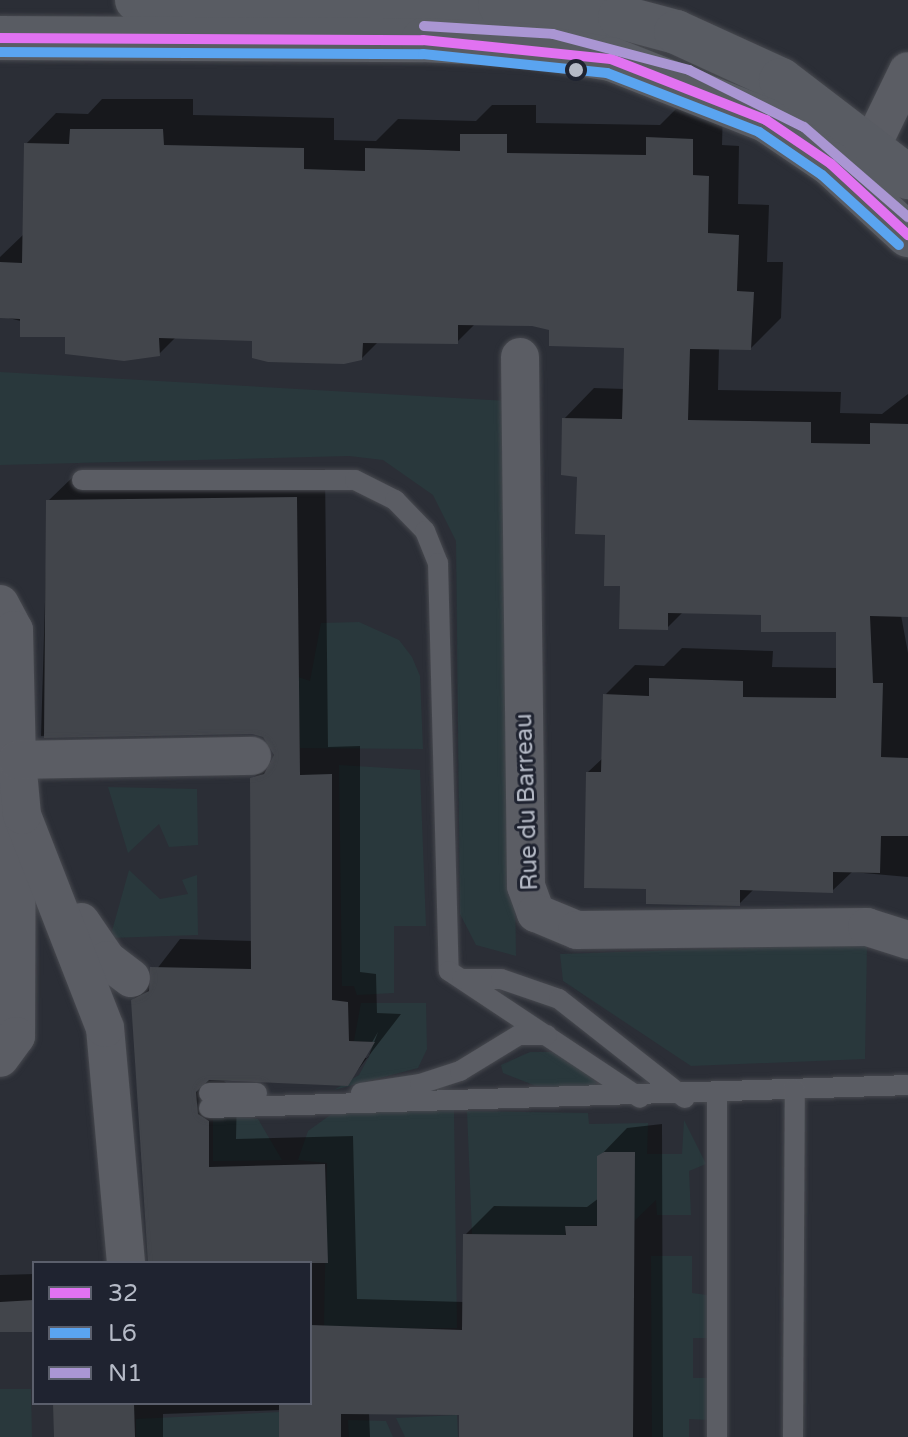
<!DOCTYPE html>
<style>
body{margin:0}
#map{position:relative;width:908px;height:1437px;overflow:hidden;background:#2b2e36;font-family:"Varela Round",sans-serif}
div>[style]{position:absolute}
.green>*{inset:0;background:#29383c}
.shadow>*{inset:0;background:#0007}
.building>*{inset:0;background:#42454b}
.roads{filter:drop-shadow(0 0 2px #47494f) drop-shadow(0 0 2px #47494f)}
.lane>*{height:20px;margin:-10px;padding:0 10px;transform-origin:10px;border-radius:10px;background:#5b5d64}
.street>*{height:38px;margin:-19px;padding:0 19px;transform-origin:19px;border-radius:19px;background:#5b5d64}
.secondary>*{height:44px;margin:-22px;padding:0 22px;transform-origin:22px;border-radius:22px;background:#595c63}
.bus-1>*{height:10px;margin:-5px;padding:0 5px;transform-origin:5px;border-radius:5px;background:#e172f1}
.bus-2>*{height:10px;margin:-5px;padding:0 5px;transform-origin:5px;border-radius:5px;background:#5aa4f0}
.bus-3>*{height:10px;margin:-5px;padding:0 5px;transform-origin:5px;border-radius:5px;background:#aa96d3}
.dots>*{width:22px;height:22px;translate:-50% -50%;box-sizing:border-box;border:4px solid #1f2330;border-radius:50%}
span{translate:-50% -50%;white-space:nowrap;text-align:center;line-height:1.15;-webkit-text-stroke:6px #1f2330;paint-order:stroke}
.street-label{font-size:24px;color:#b5bac6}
.legend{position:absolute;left:32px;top:1261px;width:280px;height:144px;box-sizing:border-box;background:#1f2330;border:2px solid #5b5f6c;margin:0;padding:10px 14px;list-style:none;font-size:24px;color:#b5bac6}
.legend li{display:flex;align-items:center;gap:16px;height:40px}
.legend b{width:40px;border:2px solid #5b5f6c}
</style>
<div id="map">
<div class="green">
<div style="clip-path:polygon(0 372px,508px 401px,516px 956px,476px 945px,460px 914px,456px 541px,433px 495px,383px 460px,349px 456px,0 465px)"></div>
<div style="clip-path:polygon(359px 622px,399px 640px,412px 657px,420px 676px,423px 749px,300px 748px,298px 677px,310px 681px,321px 623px)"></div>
<div style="clip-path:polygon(339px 765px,420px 770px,426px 926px,394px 926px,394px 993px,357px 995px,354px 986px,342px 986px)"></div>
<div style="clip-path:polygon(108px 787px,197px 789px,198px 845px,169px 847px,159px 824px,128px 853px)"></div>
<div style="clip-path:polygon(129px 870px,160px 899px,188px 894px,182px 880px,197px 875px,198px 935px,110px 938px)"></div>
<div style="clip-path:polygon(867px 944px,865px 1059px,691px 1066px,563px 981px,560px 954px)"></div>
<div style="clip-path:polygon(361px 1003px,426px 1003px,427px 1049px,418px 1068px,334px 1090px,359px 1075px,371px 1053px,372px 1042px,354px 1041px)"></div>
<div style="clip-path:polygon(530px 1052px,557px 1052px,596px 1082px,593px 1089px,536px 1086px,503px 1073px,501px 1065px)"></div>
<div style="clip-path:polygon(454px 1110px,457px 1328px,324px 1329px,327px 1163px,298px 1160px,308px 1131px,333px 1113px)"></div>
<div style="clip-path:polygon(467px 1111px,588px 1113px,589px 1124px,648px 1123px,647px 1154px,682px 1154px,684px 1120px,706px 1164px,689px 1171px,691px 1215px,657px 1215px,656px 1200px,631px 1224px,635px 1156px,605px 1152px,597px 1156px,597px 1212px,605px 1225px,566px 1226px,565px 1235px,472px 1234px)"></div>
<div style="clip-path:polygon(213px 1114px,258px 1119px,282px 1160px,213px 1161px)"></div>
<div style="clip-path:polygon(651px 1256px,692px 1256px,692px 1293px,707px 1295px,708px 1338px,693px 1338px,693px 1378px,709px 1378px,709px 1420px,689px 1419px,689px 1437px,652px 1437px)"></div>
<div style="clip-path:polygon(0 1389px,31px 1389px,32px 1437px,0 1437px)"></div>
<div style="clip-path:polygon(280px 1412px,280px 1437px,136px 1437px,136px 1419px)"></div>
<div style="clip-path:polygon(457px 1415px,458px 1437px,405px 1437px,396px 1418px)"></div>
<div style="clip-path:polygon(348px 1420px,386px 1421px,393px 1437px,349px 1437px)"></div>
</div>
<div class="shadow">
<div style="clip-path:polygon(102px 99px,193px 99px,193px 115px,334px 118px,334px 140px,376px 141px,398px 119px,476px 121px,492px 105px,536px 105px,536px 123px,660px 125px,678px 107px,723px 109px,722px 145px,739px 146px,738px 204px,769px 205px,767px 262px,783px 262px,781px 318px,751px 348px,719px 348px,718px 390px,841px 392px,840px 413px,882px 414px,908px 394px,908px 615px,901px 615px,908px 653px,908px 877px,852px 872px,832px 891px,754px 889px,739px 904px,648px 888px,588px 772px,604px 757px,605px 695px,635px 665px,664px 666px,682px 648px,773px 651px,772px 667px,838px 668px,838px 630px,763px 613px,684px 611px,667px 628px,622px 584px,564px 419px,594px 388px,625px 389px,626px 346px,532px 324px,476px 323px,457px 342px,379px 341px,362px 358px,254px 339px,176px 337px,159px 354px,0 316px,0 257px,25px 233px,26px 144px,56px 113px,88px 114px)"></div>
<div style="clip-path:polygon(evenodd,325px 469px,328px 747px,360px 746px,360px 972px,376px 974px,377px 1013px,401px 1014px,347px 1084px,224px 1081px,237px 1092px,236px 1139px,353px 1136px,357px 1299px,464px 1302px,465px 1235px,494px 1206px,587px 1207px,599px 1198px,599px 1157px,627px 1128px,662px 1124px,663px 1437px,461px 1437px,461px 1413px,369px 1412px,370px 1437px,281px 1437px,281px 1410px,163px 1414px,163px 1437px,56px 1437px,55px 1403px,310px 1403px,310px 1263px,149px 1263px,133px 1000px,180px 939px,253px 941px,252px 779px,276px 755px,265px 736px,252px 732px,41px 736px,48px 501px,77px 473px,325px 469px,378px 1032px,368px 1058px,363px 1058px,378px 1032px)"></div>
<div style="clip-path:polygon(34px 1274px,34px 1332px,0 1332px,0 1275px)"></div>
</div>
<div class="building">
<div style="clip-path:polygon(70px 129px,163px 129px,164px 145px,304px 148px,304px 169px,365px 171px,365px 148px,460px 151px,460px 134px,507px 134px,507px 153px,646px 155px,646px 137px,693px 139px,693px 175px,709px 176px,708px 233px,739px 235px,737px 291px,754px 292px,751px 350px,690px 349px,688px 420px,811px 422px,811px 443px,870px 444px,870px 423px,908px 424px,908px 617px,870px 616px,873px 683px,883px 683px,881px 757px,908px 758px,908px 836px,881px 836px,880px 873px,833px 872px,833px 893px,740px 890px,740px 906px,646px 904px,646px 889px,584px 888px,586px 772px,601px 772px,603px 694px,649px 696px,649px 678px,743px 681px,743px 697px,836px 698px,836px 632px,761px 632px,761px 615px,668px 613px,668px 630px,619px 629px,620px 586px,604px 586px,605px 535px,575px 534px,577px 477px,561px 475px,562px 418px,622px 419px,624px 348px,549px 346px,549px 330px,532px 326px,458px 325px,458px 344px,363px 343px,362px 360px,344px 364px,268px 362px,252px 358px,252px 341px,159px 338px,160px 356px,124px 361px,65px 354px,65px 337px,20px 337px,20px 319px,0 318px,0 262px,22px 263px,24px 143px,69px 144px)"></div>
<div style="clip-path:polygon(297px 497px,300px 775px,332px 774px,332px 1000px,348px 1002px,349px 1041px,375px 1042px,348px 1086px,209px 1080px,196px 1092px,198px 1114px,209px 1121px,209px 1167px,325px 1164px,328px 1263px,148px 1263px,131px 1000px,149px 991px,150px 967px,251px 969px,250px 778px,264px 774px,274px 755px,263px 737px,252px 734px,44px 738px,46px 500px)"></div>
<div style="clip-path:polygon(604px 1152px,635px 1152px,633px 1437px,459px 1437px,459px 1415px,341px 1414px,341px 1437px,279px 1437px,279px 1403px,310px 1403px,310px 1325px,462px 1330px,463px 1234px,566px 1235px,565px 1226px,597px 1226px,597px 1156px)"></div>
<div style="clip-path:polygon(34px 1300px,34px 1332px,0 1332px,0 1302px)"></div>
<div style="clip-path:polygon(53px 1403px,134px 1403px,135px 1437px,54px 1437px)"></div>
</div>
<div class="roads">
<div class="lane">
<div style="left:82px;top:480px;width:273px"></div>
<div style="left:355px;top:480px;width:45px;rotate:26.6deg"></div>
<div style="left:395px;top:500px;width:43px;rotate:45.9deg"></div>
<div style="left:425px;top:531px;width:35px;rotate:68deg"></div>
<div style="left:438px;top:563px;width:408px;rotate:88.5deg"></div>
<div style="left:449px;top:971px;width:229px;rotate:33.6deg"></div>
<div style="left:462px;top:979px;width:39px"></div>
<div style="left:501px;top:979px;width:61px;rotate:19deg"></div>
<div style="left:559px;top:999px;width:160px;rotate:38.2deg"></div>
<div style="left:209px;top:1093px;width:48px"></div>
<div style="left:361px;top:1093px;width:60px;rotate:-8.7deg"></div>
<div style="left:420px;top:1084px;width:42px;rotate:-18deg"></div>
<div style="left:460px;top:1071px;width:69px;rotate:-31.4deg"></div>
<div style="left:519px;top:1035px;width:28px"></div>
<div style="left:717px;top:1094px;width:343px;rotate:90deg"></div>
<div style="left:209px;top:1108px;width:699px;rotate:-1.88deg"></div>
<div style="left:793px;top:1437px;width:348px;rotate:-89.7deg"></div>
</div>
<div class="street">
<div style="left:872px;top:145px;width:82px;rotate:-64.1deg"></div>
<div style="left:520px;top:357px;width:529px;rotate:89.35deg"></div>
<div style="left:526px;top:886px;width:29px;rotate:70deg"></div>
<div style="left:536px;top:913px;width:44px;rotate:22.5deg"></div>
<div style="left:577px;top:930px;width:290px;rotate:-0.6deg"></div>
<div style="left:867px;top:927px;width:43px;rotate:17.6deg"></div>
<div style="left:0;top:604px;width:30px;rotate:62deg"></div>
<div style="left:14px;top:630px;width:130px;rotate:88.7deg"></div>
<div style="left:17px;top:760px;width:276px;rotate:90.2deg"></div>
<div style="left:16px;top:1036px;width:27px;rotate:126deg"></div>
<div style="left:81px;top:922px;width:46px;rotate:55.6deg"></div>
<div style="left:107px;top:960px;width:30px;rotate:37deg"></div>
<div style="left:126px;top:1263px;width:236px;rotate:-95.1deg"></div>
<div style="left:105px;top:1028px;width:229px;rotate:-111.3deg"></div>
<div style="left:22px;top:815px;width:55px;rotate:-95.2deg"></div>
<div style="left:17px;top:760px;width:235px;rotate:-1deg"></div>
</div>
<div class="secondary">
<div style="left:137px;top:0;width:363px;rotate:0.8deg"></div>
<div style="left:500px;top:5px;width:121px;rotate:5.7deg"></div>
<div style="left:620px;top:17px;width:58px;rotate:15deg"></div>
<div style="left:676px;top:32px;width:115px;rotate:24.6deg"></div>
<div style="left:781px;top:80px;width:160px;rotate:37.4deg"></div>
<div style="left:0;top:38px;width:423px;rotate:0.3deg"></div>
<div style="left:423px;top:40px;width:101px;rotate:2.8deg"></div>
<div style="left:524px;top:45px;width:88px;rotate:9.1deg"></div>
<div style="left:611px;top:59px;width:167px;rotate:21.5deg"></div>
<div style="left:766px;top:120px;width:78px;rotate:34.1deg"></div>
<div style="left:831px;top:164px;width:105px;rotate:42.7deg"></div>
</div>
</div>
<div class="bus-1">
<div style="left:0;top:38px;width:423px;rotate:0.3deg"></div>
<div style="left:423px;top:40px;width:189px;rotate:5.8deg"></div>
<div style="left:611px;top:59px;width:167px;rotate:21.5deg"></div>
<div style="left:766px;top:120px;width:78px;rotate:34.1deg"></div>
<div style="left:831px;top:164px;width:105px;rotate:42.7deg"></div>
</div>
<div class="bus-2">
<div style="left:0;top:52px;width:423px;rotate:0.3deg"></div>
<div style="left:423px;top:54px;width:185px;rotate:5.9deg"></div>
<div style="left:607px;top:73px;width:163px;rotate:21.2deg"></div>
<div style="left:759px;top:132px;width:76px;rotate:34.3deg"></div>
<div style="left:822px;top:175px;width:104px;rotate:42.3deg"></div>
</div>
<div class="bus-3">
<div style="left:424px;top:26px;width:129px;rotate:3.5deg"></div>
<div style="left:553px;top:34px;width:141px;rotate:14.8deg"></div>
<div style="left:689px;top:70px;width:128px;rotate:26.4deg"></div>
<div style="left:804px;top:127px;width:138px;rotate:40.9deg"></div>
</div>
<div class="dots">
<div style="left:576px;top:70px;background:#b5bac6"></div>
</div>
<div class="street-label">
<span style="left:527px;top:802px;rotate:-92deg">Rue du Barreau</span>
</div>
<ul class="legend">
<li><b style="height:10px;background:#e172f1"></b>32</li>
<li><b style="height:10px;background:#5aa4f0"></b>L6</li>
<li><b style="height:10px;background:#aa96d3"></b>N1</li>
</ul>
</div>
